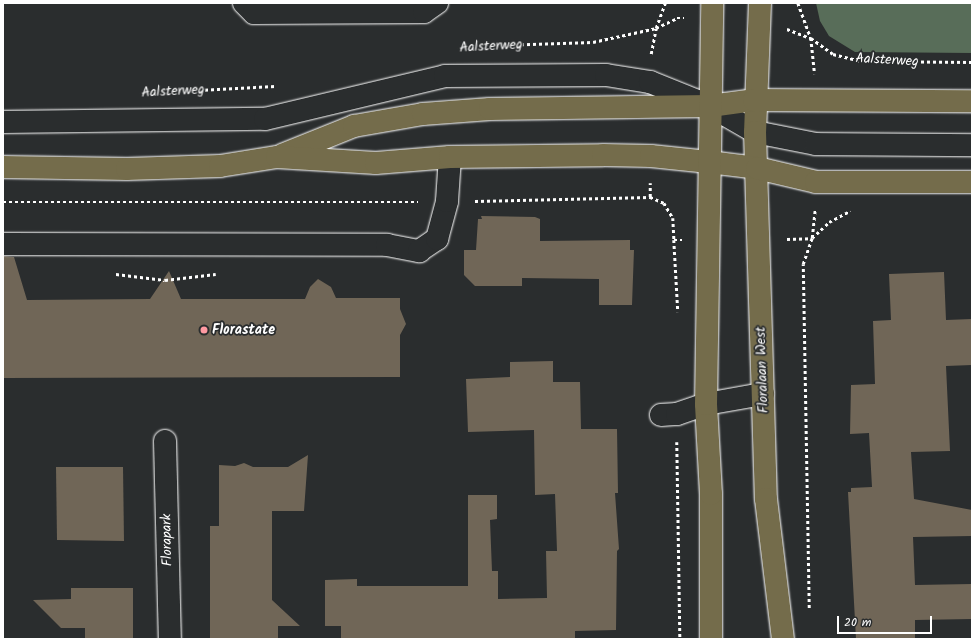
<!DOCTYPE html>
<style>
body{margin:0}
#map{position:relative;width:975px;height:642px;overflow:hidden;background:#2a2d2e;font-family:Kalam,sans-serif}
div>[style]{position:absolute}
.green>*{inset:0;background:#586d59}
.building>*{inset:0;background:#706657}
.path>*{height:2.5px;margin-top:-1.25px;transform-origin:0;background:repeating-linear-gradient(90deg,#fff 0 3px,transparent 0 6px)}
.roads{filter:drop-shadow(0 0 1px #fff) drop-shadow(0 0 1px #fff)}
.minor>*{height:22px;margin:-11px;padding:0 11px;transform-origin:11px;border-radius:11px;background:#2a2d2e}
.major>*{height:22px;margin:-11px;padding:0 11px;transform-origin:11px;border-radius:11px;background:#746c4b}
.dots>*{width:11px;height:11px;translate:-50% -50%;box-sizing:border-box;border:2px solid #2a2d2e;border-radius:50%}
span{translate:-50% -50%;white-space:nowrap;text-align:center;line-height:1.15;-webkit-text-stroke:3.5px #2a2d2e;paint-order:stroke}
.street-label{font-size:14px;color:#fff}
.poi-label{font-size:14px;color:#fff;font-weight:700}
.left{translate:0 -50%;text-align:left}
.frame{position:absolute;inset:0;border:4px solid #fff;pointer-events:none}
.scale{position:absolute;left:837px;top:616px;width:95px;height:18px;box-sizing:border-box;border:2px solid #fff;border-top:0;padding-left:5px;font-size:12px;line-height:14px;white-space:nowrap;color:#fff;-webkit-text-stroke:3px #2a2d2e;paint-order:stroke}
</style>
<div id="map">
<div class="green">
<div style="clip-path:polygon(816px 3px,972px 3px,972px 53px,855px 52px,829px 36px,820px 21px)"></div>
</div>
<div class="building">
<div style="clip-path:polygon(481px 216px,535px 217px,540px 219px,540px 241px,630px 240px,630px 250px,634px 250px,632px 305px,599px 305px,599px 279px,522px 278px,522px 286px,475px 286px,464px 275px,464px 250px,476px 250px,478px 219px,482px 219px)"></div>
<div style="clip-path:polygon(3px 256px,14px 257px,27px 300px,150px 299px,169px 271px,181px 299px,305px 299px,310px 287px,318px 279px,331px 287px,336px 298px,400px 298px,400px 309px,406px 324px,400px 335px,400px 377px,3px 378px)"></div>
<div style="clip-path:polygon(944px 272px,946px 320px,972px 319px,972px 365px,946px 366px,950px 451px,911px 452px,914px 499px,972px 510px,972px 536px,913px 537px,915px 585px,972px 584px,972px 619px,915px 620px,915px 639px,856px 639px,848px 492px,851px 492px,851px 488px,872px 487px,869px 433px,850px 434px,851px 385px,875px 384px,873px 321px,891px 320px,889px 274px)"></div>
<div style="clip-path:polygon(553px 361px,553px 382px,580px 382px,581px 429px,617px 429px,618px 493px,615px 493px,619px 549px,617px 551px,616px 630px,575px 631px,575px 639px,341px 639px,341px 626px,325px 626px,325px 580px,357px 579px,357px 586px,468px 586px,468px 495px,497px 495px,497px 519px,490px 520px,492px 571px,498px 571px,498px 599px,547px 598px,546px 551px,557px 551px,555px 494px,535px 495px,534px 430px,468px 432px,466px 379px,510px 377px,510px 362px)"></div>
<div style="clip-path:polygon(308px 455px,304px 511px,272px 511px,272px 600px,300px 626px,278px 626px,278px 639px,210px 639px,210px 526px,219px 526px,219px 465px,235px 466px,244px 463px,253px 467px,288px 467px)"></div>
<div style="clip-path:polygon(56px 467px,123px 467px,124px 541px,57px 540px)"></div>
<div style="clip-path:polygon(71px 588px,133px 588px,133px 639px,85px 639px,85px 628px,61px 628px,33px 600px,71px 599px)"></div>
</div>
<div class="path">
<div style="left:798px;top:3px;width:37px;rotate:70deg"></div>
<div style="left:811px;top:38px;width:36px;rotate:84deg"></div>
<div style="left:787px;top:29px;width:26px;rotate:21deg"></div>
<div style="left:811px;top:38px;width:27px;rotate:36deg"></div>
<div style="left:833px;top:54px;width:29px;rotate:14deg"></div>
<div style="left:861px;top:61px;width:111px;rotate:0.5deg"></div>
<div style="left:473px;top:46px;width:120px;rotate:-1.9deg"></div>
<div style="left:593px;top:42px;width:65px;rotate:-12.5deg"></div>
<div style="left:656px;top:28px;width:23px;rotate:-25deg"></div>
<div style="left:677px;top:18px;width:7px"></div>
<div style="left:651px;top:54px;width:26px;rotate:-79deg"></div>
<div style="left:656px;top:28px;width:27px;rotate:-70deg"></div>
<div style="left:199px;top:90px;width:77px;rotate:-3deg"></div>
<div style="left:650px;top:197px;width:14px;rotate:-90deg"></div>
<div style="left:475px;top:201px;width:175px;rotate:-1.3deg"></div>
<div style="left:650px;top:197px;width:15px;rotate:23deg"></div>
<div style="left:664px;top:203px;width:17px;rotate:59deg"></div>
<div style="left:673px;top:218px;width:22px;rotate:87deg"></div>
<div style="left:674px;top:240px;width:8px"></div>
<div style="left:3px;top:202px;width:415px"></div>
<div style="left:787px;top:239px;width:25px;rotate:-2deg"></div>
<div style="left:812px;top:238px;width:23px;rotate:-43deg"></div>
<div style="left:829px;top:222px;width:24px;rotate:-28deg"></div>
<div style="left:674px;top:240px;width:72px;rotate:86.8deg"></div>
<div style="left:116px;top:274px;width:49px;rotate:7deg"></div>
<div style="left:165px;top:280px;width:51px;rotate:-6.7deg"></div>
<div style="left:677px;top:442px;width:197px;rotate:89.1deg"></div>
<div style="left:809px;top:608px;width:344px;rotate:-91deg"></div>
<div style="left:803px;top:264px;width:28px;rotate:-71deg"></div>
<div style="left:812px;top:238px;width:29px;rotate:-84deg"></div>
</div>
<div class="roads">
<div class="minor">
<div style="left:244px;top:3px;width:14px;rotate:45deg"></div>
<div style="left:254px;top:13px;width:170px;rotate:-0.3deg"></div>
<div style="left:424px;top:12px;width:16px;rotate:-35deg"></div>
<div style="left:3px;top:122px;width:262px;rotate:-0.7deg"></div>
<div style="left:265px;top:119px;width:185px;rotate:-13.4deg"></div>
<div style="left:445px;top:76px;width:161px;rotate:-0.4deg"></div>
<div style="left:606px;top:75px;width:45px;rotate:9deg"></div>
<div style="left:650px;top:82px;width:65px;rotate:21.8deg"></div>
<div style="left:710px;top:106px;width:52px;rotate:30deg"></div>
<div style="left:755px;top:132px;width:62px;rotate:11.1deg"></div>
<div style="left:816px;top:144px;width:156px;rotate:0.4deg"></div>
<div style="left:3px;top:244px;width:384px;rotate:0.1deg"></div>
<div style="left:387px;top:245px;width:33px;rotate:11deg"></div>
<div style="left:419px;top:251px;width:22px;rotate:-34deg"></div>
<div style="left:437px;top:239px;width:39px;rotate:-75deg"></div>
<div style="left:447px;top:201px;width:44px;rotate:-86.1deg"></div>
<div style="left:661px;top:415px;width:16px;rotate:-4deg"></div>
<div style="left:677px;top:414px;width:31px;rotate:-19deg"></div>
<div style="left:706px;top:404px;width:58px;rotate:-10deg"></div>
<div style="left:165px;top:441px;width:198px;rotate:88.6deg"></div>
</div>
<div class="major">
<div style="left:760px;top:3px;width:129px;rotate:92.2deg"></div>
<div style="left:755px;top:132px;width:367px;rotate:88.3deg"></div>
<div style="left:766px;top:499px;width:141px;rotate:83.1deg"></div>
<div style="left:282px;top:155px;width:78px;rotate:-21.9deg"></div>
<div style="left:354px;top:126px;width:70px;rotate:-9.9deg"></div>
<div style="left:423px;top:114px;width:67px;rotate:-4.3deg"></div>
<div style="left:490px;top:109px;width:220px;rotate:-0.8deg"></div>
<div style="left:710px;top:106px;width:44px;rotate:-7.8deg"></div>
<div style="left:754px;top:100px;width:218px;rotate:0.3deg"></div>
<div style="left:3px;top:167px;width:124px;rotate:0.9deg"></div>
<div style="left:127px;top:169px;width:93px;rotate:-1.8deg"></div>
<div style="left:220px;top:166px;width:58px;rotate:-9deg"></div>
<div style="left:277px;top:157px;width:99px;rotate:3.5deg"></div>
<div style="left:376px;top:163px;width:74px;rotate:-4.6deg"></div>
<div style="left:450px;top:157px;width:153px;rotate:-0.7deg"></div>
<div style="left:603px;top:155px;width:48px;rotate:1.2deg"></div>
<div style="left:651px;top:156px;width:58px;rotate:5.9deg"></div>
<div style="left:709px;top:162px;width:48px;rotate:7.1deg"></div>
<div style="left:757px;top:168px;width:61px;rotate:13.3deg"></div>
<div style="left:816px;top:182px;width:156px"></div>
<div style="left:711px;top:639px;width:145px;rotate:-90deg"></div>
<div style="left:711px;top:494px;width:90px;rotate:-93.2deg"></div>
<div style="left:706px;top:404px;width:401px;rotate:-89.1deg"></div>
</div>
</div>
<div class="dots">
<div style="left:204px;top:330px;background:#ff9aa2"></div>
</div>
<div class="street-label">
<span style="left:491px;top:46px;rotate:-3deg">Aalsterweg</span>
<span style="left:887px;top:60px;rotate:3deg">Aalsterweg</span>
<span style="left:173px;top:91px;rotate:-3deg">Aalsterweg</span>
<span style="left:762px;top:370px;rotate:-92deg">Floralaan West</span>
<span style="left:167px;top:540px;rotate:-91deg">Florapark</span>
</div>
<div class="poi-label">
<span class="left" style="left:212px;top:330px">Florastate</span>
</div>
<div class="frame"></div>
<div class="scale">20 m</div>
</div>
